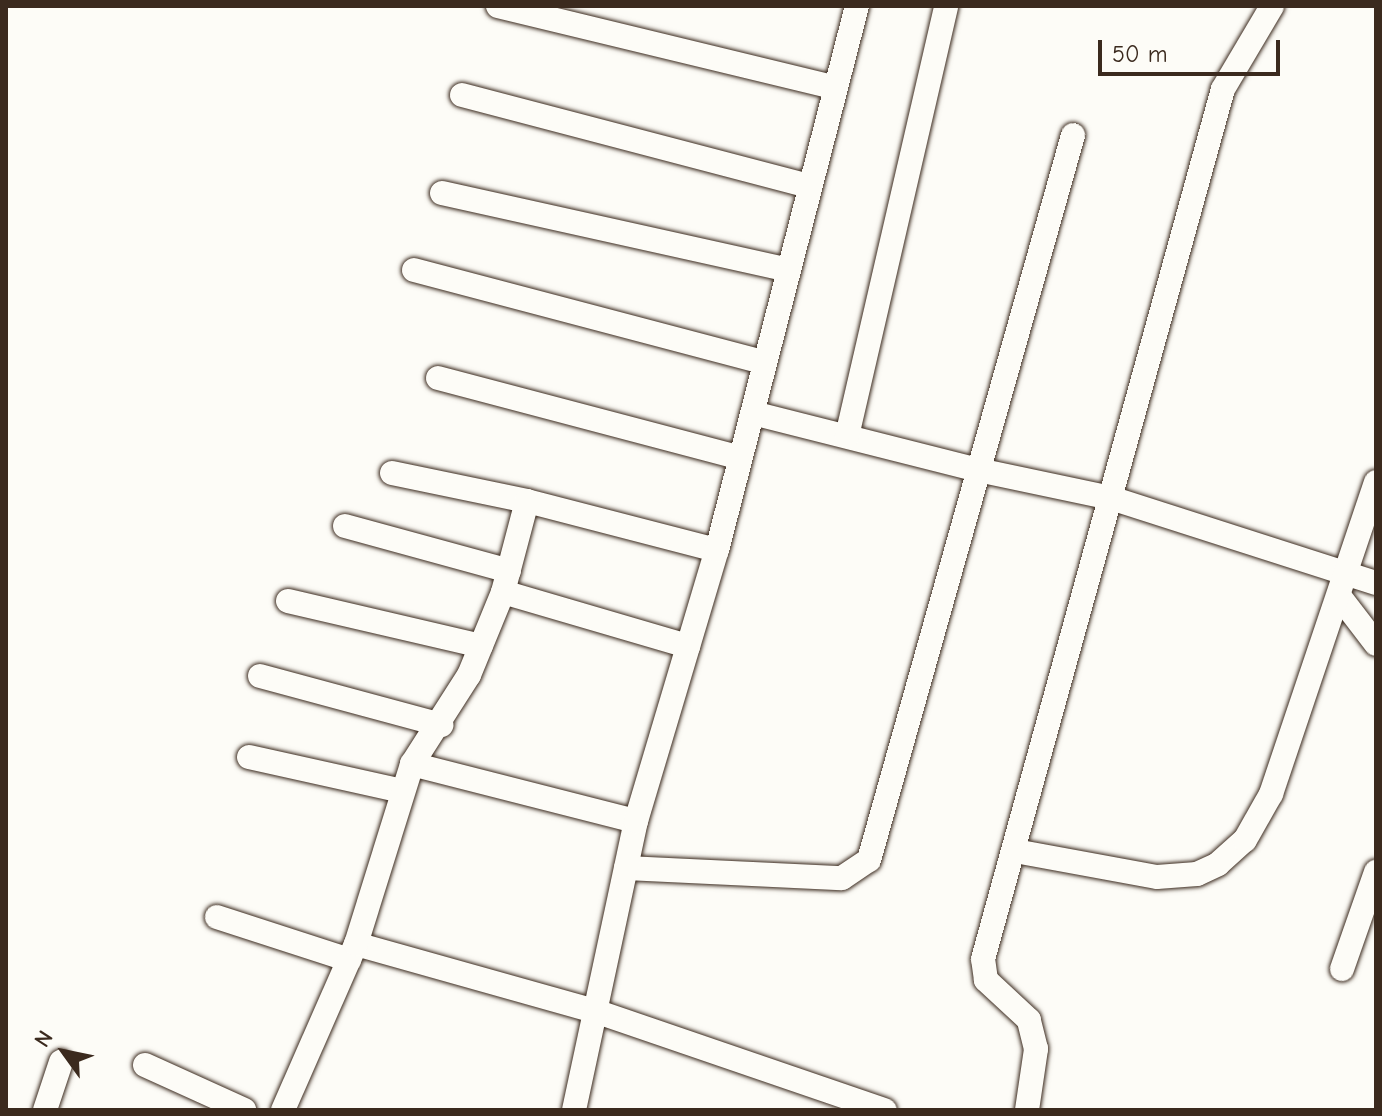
<!DOCTYPE html>
<style>
body{margin:0}
#map{position:relative;width:1382px;height:1116px;overflow:hidden;background:#fdfcf7;font-family:"Comic Neue",sans-serif}
div>[style]{position:absolute}
.roads{filter:drop-shadow(0 0 2px #3b2a1e) drop-shadow(0 0 2px #3b2a1e)}
.minor>*{height:24px;margin:-12px;padding:0 12px;transform-origin:12px;border-radius:12px;background:#fdfcf7}
span{translate:-50% -50%;white-space:nowrap;text-align:center;line-height:1.15;-webkit-text-stroke:6px #fdfcf7;paint-order:stroke}
.frame{position:absolute;inset:0;border:8px solid #3b2a1e;pointer-events:none}
.north{position:absolute;left:24px;top:1012px;width:80px;height:80px;-webkit-text-stroke:6px #fdfcf7;paint-order:stroke;rotate:303deg;font-size:22px;font-weight:700;line-height:32px;text-align:center;color:#3b2a1e}
.north::after{content:'';display:block;margin:auto;width:28px;height:36px;background:#3b2a1e;clip-path:polygon(50% 0,100% 100%,50% 72%,0 100%)}
.scale{position:absolute;left:1098px;top:40px;width:182px;height:36px;box-sizing:border-box;border:4px solid #3b2a1e;border-top:0;padding-left:10px;font-size:24px;line-height:28px;white-space:nowrap;color:#3b2a1e;-webkit-text-stroke:6px #fdfcf7;paint-order:stroke}
</style>
<div id="map">
<div class="roads">
<div class="minor">
<div style="left:498px;top:6px;width:346px;rotate:13.6deg"></div>
<div style="left:462px;top:95px;width:360px;rotate:14.7deg"></div>
<div style="left:442px;top:193px;width:352px;rotate:12.5deg"></div>
<div style="left:414px;top:270px;width:363px;rotate:14.8deg"></div>
<div style="left:438px;top:378px;width:312px;rotate:14.8deg"></div>
<div style="left:753px;top:413px;width:232px;rotate:14.2deg"></div>
<div style="left:978px;top:470px;width:136px;rotate:11.9deg"></div>
<div style="left:1111px;top:498px;width:278px;rotate:17.8deg"></div>
<div style="left:847px;top:436px;width:441px;rotate:-77deg"></div>
<div style="left:392px;top:473px;width:138px;rotate:11.7deg"></div>
<div style="left:345px;top:526px;width:170px;rotate:15.3deg"></div>
<div style="left:503px;top:592px;width:193px;rotate:16.3deg"></div>
<div style="left:1340px;top:597px;width:59px;rotate:52.5deg"></div>
<div style="left:288px;top:601px;width:198px;rotate:13.1deg"></div>
<div style="left:260px;top:676px;width:188px;rotate:15.1deg"></div>
<div style="left:249px;top:757px;width:157px;rotate:12.5deg"></div>
<div style="left:412px;top:764px;width:231px;rotate:14.3deg"></div>
<div style="left:1015px;top:851px;width:144px;rotate:10.4deg"></div>
<div style="left:1157px;top:877px;width:40px;rotate:-4.3deg"></div>
<div style="left:1197px;top:874px;width:23px;rotate:-25deg"></div>
<div style="left:1218px;top:864px;width:36px;rotate:-42deg"></div>
<div style="left:1245px;top:840px;width:53px;rotate:-60.5deg"></div>
<div style="left:1271px;top:794px;width:329px;rotate:-71.4deg"></div>
<div style="left:626px;top:868px;width:216px;rotate:2.7deg"></div>
<div style="left:842px;top:878px;width:32px;rotate:-34deg"></div>
<div style="left:869px;top:860px;width:753px;rotate:-74.28deg"></div>
<div style="left:217px;top:917px;width:139px;rotate:18deg"></div>
<div style="left:356px;top:944px;width:251px;rotate:15.7deg"></div>
<div style="left:598px;top:1012px;width:303px;rotate:18.9deg"></div>
<div style="left:1342px;top:969px;width:103px;rotate:-70.7deg"></div>
<div style="left:145px;top:1065px;width:109px;rotate:24.4deg"></div>
<div style="left:45px;top:1110px;width:51px;rotate:-71.6deg"></div>
<div style="left:283px;top:1110px;width:181px;rotate:-66.3deg"></div>
<div style="left:356px;top:944px;width:189px;rotate:-72.7deg"></div>
<div style="left:412px;top:764px;width:106px;rotate:-57.4deg"></div>
<div style="left:469px;top:675px;width:90px;rotate:-67.7deg"></div>
<div style="left:503px;top:592px;width:94px;rotate:-75.2deg"></div>
<div style="left:527px;top:501px;width:196px;rotate:14.5deg"></div>
<div style="left:574px;top:1110px;width:296px;rotate:-77.9deg"></div>
<div style="left:636px;top:821px;width:283px;rotate:-73.4deg"></div>
<div style="left:717px;top:550px;width:562px;rotate:-75.57deg"></div>
<div style="left:1027px;top:1110px;width:62px;rotate:-81.6deg"></div>
<div style="left:1036px;top:1049px;width:30px;rotate:-104deg"></div>
<div style="left:1029px;top:1020px;width:59px;rotate:-137.1deg"></div>
<div style="left:986px;top:980px;width:21px;rotate:-98deg"></div>
<div style="left:983px;top:959px;width:902px;rotate:-74.58deg"></div>
<div style="left:1223px;top:89px;width:96px;rotate:-59.4deg"></div>
</div>
</div>
<div class="frame"></div>
<div class="north">N</div>
<div class="scale">50 m</div>
</div>
